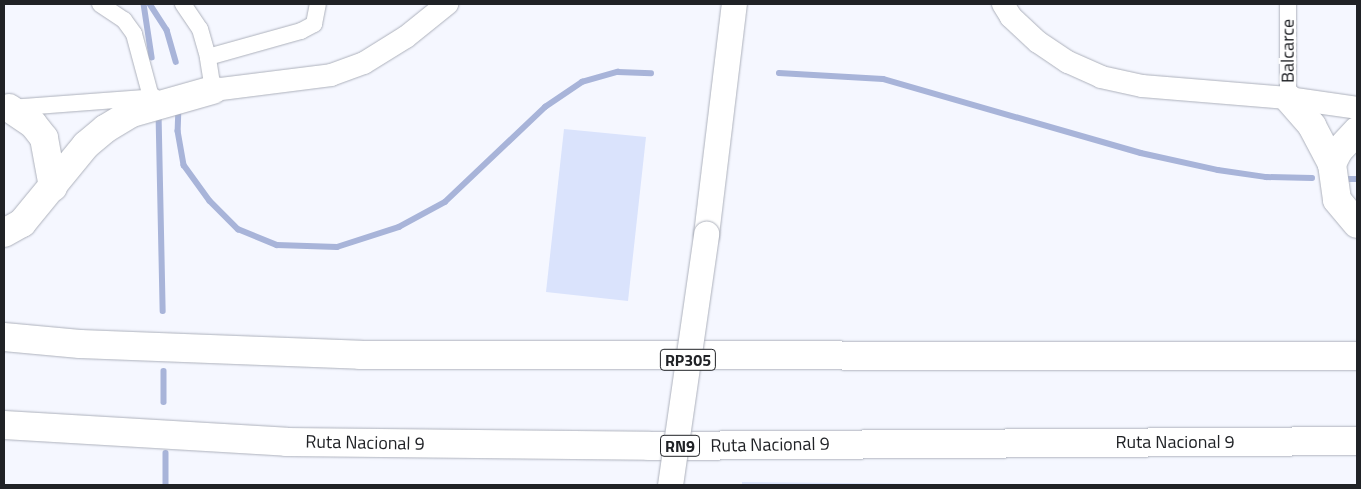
<!DOCTYPE html>
<style>
body{margin:0}
#map{position:relative;width:1361px;height:489px;overflow:hidden;background:#f5f7ff;font-family:"Titillium Web",sans-serif}
div>[style]{position:absolute}
.green>*{inset:0;background:#dae3fc}
.stream>*{height:5.5px;margin:-2.75px;padding:0 2.75px;transform-origin:2.75px;border-radius:2.75px;background:#a8b4d9}
.roads{filter:drop-shadow(0 0 1px #adb1bc) drop-shadow(0 0 1px #adb1bc)}
.street>*{height:16px;margin:-8px;padding:0 8px;transform-origin:8px;border-radius:8px;background:#fff}
.secondary>*{height:22px;margin:-11px;padding:0 11px;transform-origin:11px;border-radius:11px;background:#fff}
.primary>*{height:25px;margin:-12.5px;padding:0 12.5px;transform-origin:12.5px;border-radius:12.5px;background:#fff}
.highway>*{height:28px;margin:-14px;padding:0 14px;transform-origin:14px;border-radius:14px;background:#fff}
.bridges{filter:drop-shadow(0 0 1px #adb1bc) drop-shadow(0 0 1px #adb1bc)}
.primary-bridge>*{height:25px;margin:-12.5px;padding:0 12.5px;transform-origin:12.5px;border-radius:12.5px;background:#fff}
span{translate:-50% -50%;white-space:nowrap;text-align:center;line-height:1.15;-webkit-text-stroke:4.5px #fff;paint-order:stroke}
.shield-label span{padding:1px 4px;background:#fff;border:1px solid;border-radius:4px;-webkit-text-stroke-width:0}
.shield-label{font-size:16px;color:#202226;font-weight:700}
.street-label{font-size:18px;color:#202226}
.frame{position:absolute;inset:0;border:5px solid #202226;pointer-events:none}
</style>
<div id="map">
<div class="green">
<div style="clip-path:polygon(564px 129px,646px 137px,628px 301px,546px 292px)"></div>
<div style="clip-path:polygon(742px 482px,932px 484px,932px 485px,742px 485px)"></div>
</div>
<div class="stream">
<div style="left:144px;top:4px;width:54px;rotate:81.4deg"></div>
<div style="left:150px;top:4px;width:31px;rotate:57deg"></div>
<div style="left:167px;top:30px;width:33px;rotate:74deg"></div>
<div style="left:779px;top:73px;width:104px;rotate:3.3deg"></div>
<div style="left:883px;top:79px;width:268px;rotate:16deg"></div>
<div style="left:1141px;top:153px;width:79px;rotate:12.4deg"></div>
<div style="left:1218px;top:170px;width:49px;rotate:8.3deg"></div>
<div style="left:1266px;top:177px;width:46px;rotate:1.2deg"></div>
<div style="left:179px;top:106px;width:25px;rotate:92deg"></div>
<div style="left:178px;top:131px;width:35px;rotate:80deg"></div>
<div style="left:184px;top:165px;width:44px;rotate:54.2deg"></div>
<div style="left:210px;top:201px;width:40px;rotate:45deg"></div>
<div style="left:238px;top:229px;width:42px;rotate:22.3deg"></div>
<div style="left:277px;top:245px;width:60px;rotate:1.9deg"></div>
<div style="left:337px;top:247px;width:65px;rotate:-17.9deg"></div>
<div style="left:399px;top:227px;width:52px;rotate:-28.5deg"></div>
<div style="left:445px;top:202px;width:138px;rotate:-43.5deg"></div>
<div style="left:545px;top:107px;width:45px;rotate:-34deg"></div>
<div style="left:582px;top:82px;width:37px;rotate:-16deg"></div>
<div style="left:618px;top:72px;width:33px;rotate:2deg"></div>
<div style="left:159px;top:113px;width:198px;rotate:88.8deg"></div>
<div style="left:1348px;top:179px;width:9px"></div>
<div style="left:164px;top:371px;width:31px;rotate:90deg"></div>
<div style="left:166px;top:453px;width:32px;rotate:90deg"></div>
</div>
<div class="roads">
<div class="street">
<div style="left:100px;top:4px;width:29px;rotate:34deg"></div>
<div style="left:124px;top:20px;width:17px;rotate:54deg"></div>
<div style="left:134px;top:34px;width:65px;rotate:74.9deg"></div>
<div style="left:183px;top:4px;width:30px;rotate:56deg"></div>
<div style="left:200px;top:29px;width:29px;rotate:74deg"></div>
<div style="left:1288px;top:4px;width:94px;rotate:90deg"></div>
<div style="left:204px;top:91px;width:9px;rotate:-6deg"></div>
<div style="left:213px;top:90px;width:33px;rotate:-99deg"></div>
<div style="left:208px;top:57px;width:97px;rotate:-15.6deg"></div>
<div style="left:301px;top:31px;width:15px;rotate:-28deg"></div>
<div style="left:314px;top:24px;width:20px;rotate:-79deg"></div>
<div style="left:10px;top:108px;width:145px;rotate:-4.3deg"></div>
</div>
<div class="secondary">
<div style="left:1003px;top:4px;width:15px;rotate:58deg"></div>
<div style="left:1011px;top:17px;width:37px;rotate:43deg"></div>
<div style="left:1038px;top:42px;width:36px;rotate:34deg"></div>
<div style="left:1068px;top:62px;width:36px;rotate:24deg"></div>
<div style="left:1101px;top:77px;width:42px;rotate:12.4deg"></div>
<div style="left:1142px;top:86px;width:146px;rotate:4.7deg"></div>
<div style="left:1288px;top:98px;width:70px;rotate:8.2deg"></div>
<div style="left:213px;top:90px;width:119px;rotate:-7.2deg"></div>
<div style="left:331px;top:75px;width:35px;rotate:-20deg"></div>
<div style="left:364px;top:63px;width:49px;rotate:-31.8deg"></div>
<div style="left:406px;top:37px;width:53px;rotate:-38.8deg"></div>
</div>
<div class="primary">
<div style="left:706px;top:234px;width:232px;rotate:-83.1deg"></div>
</div>
<div class="highway">
<div style="left:1288px;top:98px;width:37px;rotate:49deg"></div>
<div style="left:1312px;top:126px;width:43px;rotate:62.2deg"></div>
<div style="left:9px;top:108px;width:29px;rotate:34deg"></div>
<div style="left:33px;top:124px;width:18px;rotate:52deg"></div>
<div style="left:44px;top:138px;width:50px;rotate:79.6deg"></div>
<div style="left:1357px;top:131px;width:26px;rotate:133deg"></div>
<div style="left:1339px;top:150px;width:16px;rotate:117deg"></div>
<div style="left:1332px;top:164px;width:36px;rotate:82deg"></div>
<div style="left:1337px;top:200px;width:31px;rotate:50deg"></div>
<div style="left:4px;top:233px;width:21px;rotate:-29deg"></div>
<div style="left:22px;top:223px;width:101px;rotate:-50.6deg"></div>
<div style="left:86px;top:145px;width:25px;rotate:-40deg"></div>
<div style="left:105px;top:129px;width:31px;rotate:-31deg"></div>
<div style="left:132px;top:113px;width:84px;rotate:-15.9deg"></div>
<div style="left:4px;top:337px;width:76px;rotate:5.3deg"></div>
<div style="left:80px;top:344px;width:280px;rotate:2.2deg"></div>
<div style="left:360px;top:355px;width:997px;rotate:0.06deg"></div>
<div style="left:4px;top:425px;width:283px;rotate:3.4deg"></div>
<div style="left:286px;top:442px;width:363px;rotate:0.6deg"></div>
<div style="left:649px;top:446px;width:708px;rotate:-0.4deg"></div>
</div>
</div>
<div class="bridges">
<div class="primary-bridge">
<div style="left:670px;top:485px;width:254px;rotate:-81.8deg"></div>
</div>
</div>
<div class="shield-label">
<span style="left:688px;top:360px">RP305</span>
<span style="left:680px;top:446px">RN9</span>
</div>
<div class="street-label">
<span style="left:1288px;top:51px;rotate:-90deg">Balcarce</span>
<span style="left:1175px;top:442px">Ruta Nacional 9</span>
<span style="left:365px;top:443px;rotate:1deg">Ruta Nacional 9</span>
<span style="left:770px;top:445px;rotate:-1deg">Ruta Nacional 9</span>
</div>
<div class="frame"></div>
</div>
